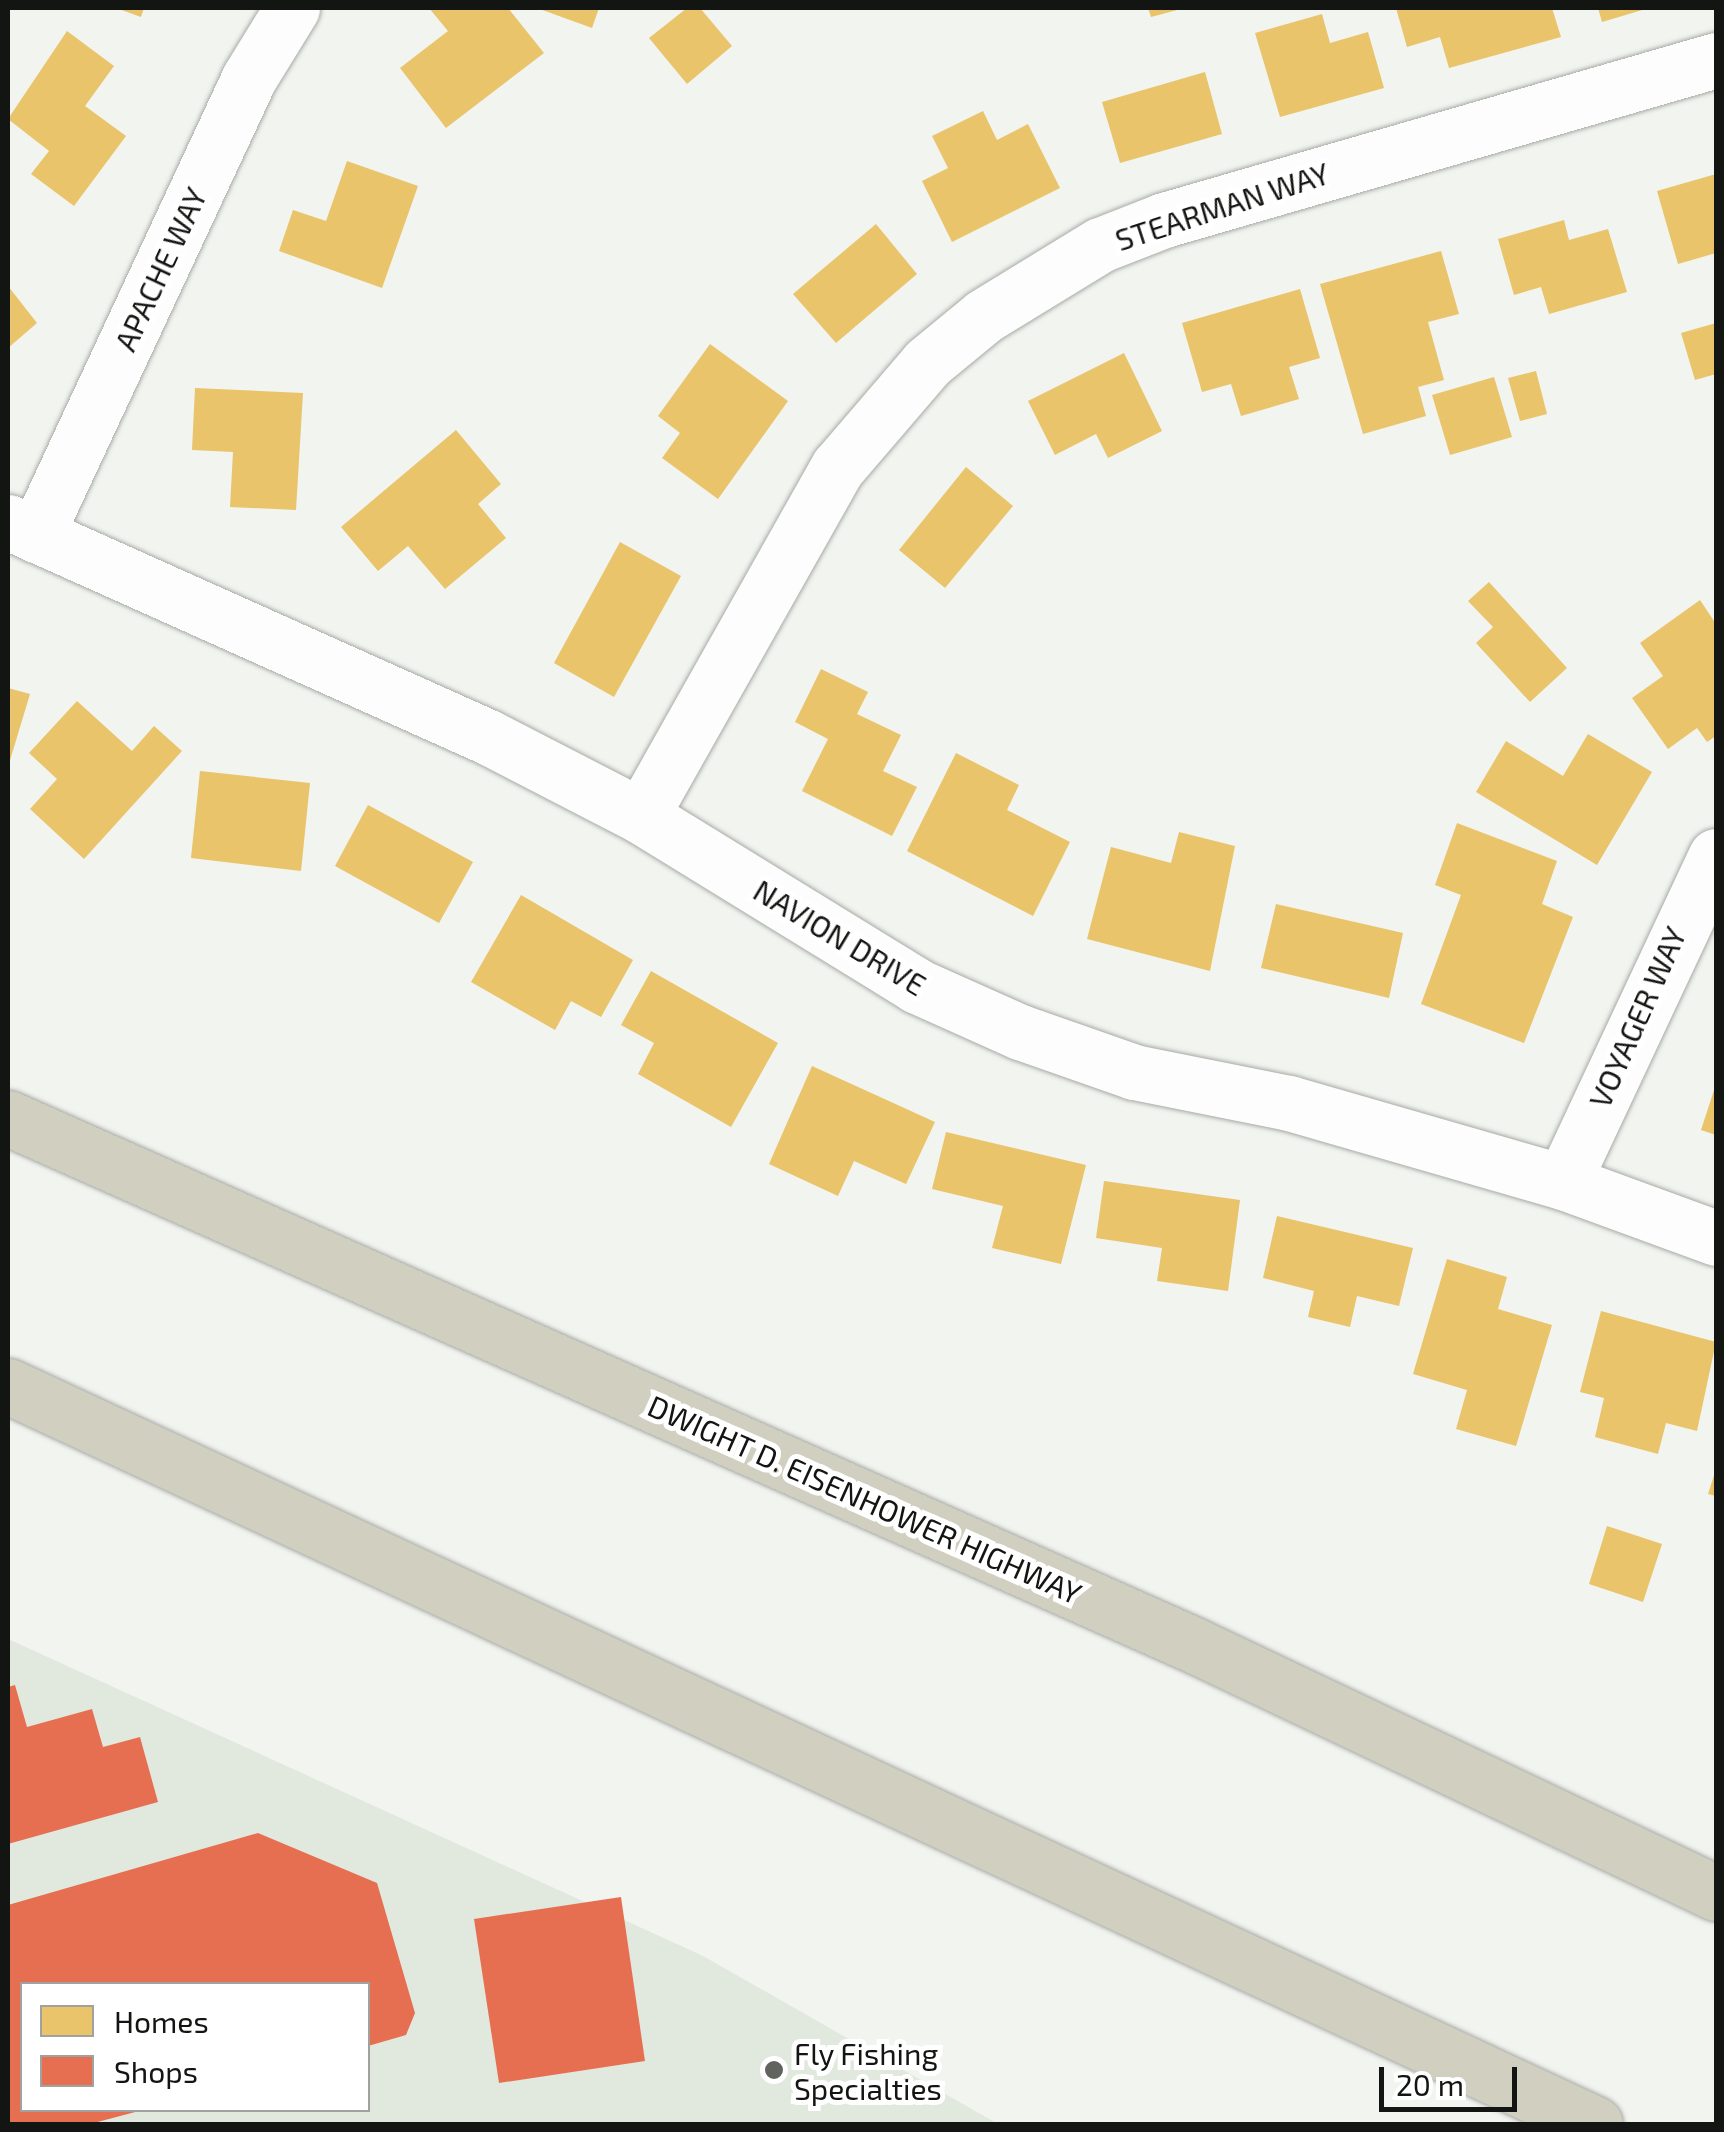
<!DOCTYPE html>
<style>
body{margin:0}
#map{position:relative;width:1724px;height:2132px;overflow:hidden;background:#f1f4ef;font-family:"Exo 2",sans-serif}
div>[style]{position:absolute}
.built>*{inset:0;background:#e1e8dd}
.homes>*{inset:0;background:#e9c46a}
.shops>*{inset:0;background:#e76f51}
.roads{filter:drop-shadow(0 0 2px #a8aaa6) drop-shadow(0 0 2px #a8aaa6)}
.street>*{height:55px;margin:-27.5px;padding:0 27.5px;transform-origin:27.5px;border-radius:27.5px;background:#fdfdfd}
.highway>*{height:55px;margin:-27.5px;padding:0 27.5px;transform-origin:27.5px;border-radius:27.5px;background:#d1cfc0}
.dots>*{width:28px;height:28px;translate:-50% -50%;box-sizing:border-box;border:5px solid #fff;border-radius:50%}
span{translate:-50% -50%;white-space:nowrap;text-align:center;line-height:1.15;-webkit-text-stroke:10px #fff;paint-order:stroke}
.street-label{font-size:30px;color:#131512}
.poi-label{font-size:30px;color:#131512}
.left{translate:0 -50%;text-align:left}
.frame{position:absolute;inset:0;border:10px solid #131512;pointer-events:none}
.legend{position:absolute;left:20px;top:1982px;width:350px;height:130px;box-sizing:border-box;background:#fff;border:2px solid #a1a1a0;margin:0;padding:12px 18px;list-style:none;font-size:30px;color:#131512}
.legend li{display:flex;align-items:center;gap:20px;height:50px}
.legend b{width:50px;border:2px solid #a1a1a0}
.scale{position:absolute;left:1379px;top:2067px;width:138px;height:45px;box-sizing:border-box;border:5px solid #131512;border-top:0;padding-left:12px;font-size:30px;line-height:35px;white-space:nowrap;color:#131512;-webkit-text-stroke:8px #fff;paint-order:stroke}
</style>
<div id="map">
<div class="built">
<div style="clip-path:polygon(evenodd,8px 1639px,703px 1956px,998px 2124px,8px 2124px,8px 1639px,22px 1984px,368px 1984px,368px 2110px,22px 2110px,22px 1984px)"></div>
</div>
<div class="homes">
<div style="clip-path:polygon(116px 8px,144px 8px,141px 17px)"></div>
<div style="clip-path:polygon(429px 8px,508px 8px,544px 53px,446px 128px,400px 68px,448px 31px)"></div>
<div style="clip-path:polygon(537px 8px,599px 8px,592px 28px)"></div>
<div style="clip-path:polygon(687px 8px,700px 8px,732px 46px,687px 84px,649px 38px)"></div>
<div style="clip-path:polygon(1148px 8px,1181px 8px,1181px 9px,1151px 17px)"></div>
<div style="clip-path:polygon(1396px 8px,1552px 8px,1561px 37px,1449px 68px,1440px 37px,1407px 47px)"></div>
<div style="clip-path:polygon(1598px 8px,1649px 8px,1602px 22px)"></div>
<div style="clip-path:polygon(1322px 14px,1330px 43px,1368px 32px,1384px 88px,1280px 117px,1255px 33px)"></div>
<div style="clip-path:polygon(67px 31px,114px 66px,85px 106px,126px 136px,74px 206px,31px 174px,49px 151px,8px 119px)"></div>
<div style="clip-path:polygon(1205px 72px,1222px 134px,1120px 163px,1102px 102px)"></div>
<div style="clip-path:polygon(983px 111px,997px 140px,1028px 124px,1060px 188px,952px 242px,922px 181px,948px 168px,932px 136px)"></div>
<div style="clip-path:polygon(347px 161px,418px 186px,382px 288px,279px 251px,293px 210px,326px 221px)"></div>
<div style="clip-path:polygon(1716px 174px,1716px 253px,1678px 264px,1657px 191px)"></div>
<div style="clip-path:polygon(1564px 220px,1569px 240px,1608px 229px,1627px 292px,1549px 314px,1541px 287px,1514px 295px,1498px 239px)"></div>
<div style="clip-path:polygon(876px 224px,917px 274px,836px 343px,793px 294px)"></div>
<div style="clip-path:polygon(1441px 251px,1459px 314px,1428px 322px,1444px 380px,1418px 387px,1426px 416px,1363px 434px,1320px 284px)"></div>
<div style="clip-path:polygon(8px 286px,37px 323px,8px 348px)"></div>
<div style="clip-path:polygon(1300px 289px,1320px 358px,1289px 367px,1299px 399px,1241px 416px,1231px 384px,1202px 392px,1182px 323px)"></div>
<div style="clip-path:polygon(1716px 323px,1716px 374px,1695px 380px,1681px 333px)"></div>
<div style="clip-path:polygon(710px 344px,788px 401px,718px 499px,662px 458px,680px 433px,658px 416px)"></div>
<div style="clip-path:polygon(1124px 353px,1162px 431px,1108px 458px,1096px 434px,1055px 455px,1028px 401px)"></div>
<div style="clip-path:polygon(1536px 371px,1547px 414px,1520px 421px,1508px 378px)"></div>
<div style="clip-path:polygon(1494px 377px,1512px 437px,1450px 455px,1432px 395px)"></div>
<div style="clip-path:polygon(195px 388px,303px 393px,296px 510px,230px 507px,233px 452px,192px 450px)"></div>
<div style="clip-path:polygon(456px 430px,501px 484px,478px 504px,506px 538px,445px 589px,408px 546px,378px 571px,341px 527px)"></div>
<div style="clip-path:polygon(966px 467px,1013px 506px,945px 588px,899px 550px)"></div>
<div style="clip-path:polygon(620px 542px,681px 576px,614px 697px,554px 663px)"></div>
<div style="clip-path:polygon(1489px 582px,1567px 668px,1530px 702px,1476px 643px,1493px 627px,1468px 601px)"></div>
<div style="clip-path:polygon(1700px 600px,1716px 624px,1716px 736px,1707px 742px,1697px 728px,1668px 749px,1632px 698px,1663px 676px,1640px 643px)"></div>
<div style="clip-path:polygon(821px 669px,868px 692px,857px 714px,901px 735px,883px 771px,917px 787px,892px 836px,802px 791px,828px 739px,795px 722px)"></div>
<div style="clip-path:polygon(8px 688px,30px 694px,8px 767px)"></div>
<div style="clip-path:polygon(77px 701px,132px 751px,154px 726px,182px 751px,84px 859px,30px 809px,57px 779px,29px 753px)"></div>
<div style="clip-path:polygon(1588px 734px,1652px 772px,1597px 865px,1476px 792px,1506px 741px,1563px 776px)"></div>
<div style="clip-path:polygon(956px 753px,1019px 785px,1007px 810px,1070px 842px,1033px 916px,907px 851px)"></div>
<div style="clip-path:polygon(200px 771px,310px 783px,301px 871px,191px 858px)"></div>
<div style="clip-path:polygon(368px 805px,473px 862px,439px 923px,335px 866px)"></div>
<div style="clip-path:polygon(1457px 823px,1557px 861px,1542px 904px,1573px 917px,1524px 1043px,1421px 1004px,1461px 895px,1435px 885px)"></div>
<div style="clip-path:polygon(1179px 832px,1235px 846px,1210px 971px,1087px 939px,1111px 847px,1171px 863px)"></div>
<div style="clip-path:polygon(521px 895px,633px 960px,601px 1017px,571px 1001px,555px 1030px,471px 982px)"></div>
<div style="clip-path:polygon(1276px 904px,1403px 933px,1389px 998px,1261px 968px)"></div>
<div style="clip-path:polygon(651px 971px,778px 1043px,731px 1127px,638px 1074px,654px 1043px,621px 1025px)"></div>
<div style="clip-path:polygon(812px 1066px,935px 1122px,906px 1184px,854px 1161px,838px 1196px,769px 1164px)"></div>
<div style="clip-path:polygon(1716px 1084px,1716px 1135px,1701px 1130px)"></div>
<div style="clip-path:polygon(946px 1132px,1086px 1165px,1061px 1264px,992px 1248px,1003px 1206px,932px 1189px)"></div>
<div style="clip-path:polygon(1104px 1181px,1240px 1200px,1228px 1291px,1157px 1281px,1162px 1248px,1096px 1238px)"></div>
<div style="clip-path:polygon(1277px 1216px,1413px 1248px,1399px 1306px,1357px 1296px,1350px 1327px,1308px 1317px,1314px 1291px,1263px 1278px)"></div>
<div style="clip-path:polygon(1447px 1259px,1507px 1277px,1498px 1309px,1552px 1325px,1516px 1446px,1456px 1429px,1467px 1390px,1413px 1374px)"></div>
<div style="clip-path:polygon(1601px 1311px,1716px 1342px,1697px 1431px,1666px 1423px,1658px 1454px,1595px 1437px,1604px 1398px,1580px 1392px)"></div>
<div style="clip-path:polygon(1716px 1469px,1716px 1496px,1708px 1494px)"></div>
<div style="clip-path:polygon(1607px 1526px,1662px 1544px,1643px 1602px,1589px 1584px)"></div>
</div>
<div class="shops">
<div style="clip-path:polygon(15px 1685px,27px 1727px,92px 1709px,103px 1747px,140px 1737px,158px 1802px,8px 1844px,8px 1687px)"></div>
<div style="clip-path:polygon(258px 1833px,377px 1883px,415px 2013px,406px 2035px,368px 2046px,368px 1984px,22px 1984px,22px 2110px,139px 2111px,90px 2124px,8px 2124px,8px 1905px)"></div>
<div style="clip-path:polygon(621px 1897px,645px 2061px,499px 2083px,474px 1919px)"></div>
</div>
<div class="roads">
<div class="street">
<div style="left:8px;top:522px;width:526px;rotate:24.13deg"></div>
<div style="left:488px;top:737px;width:172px;rotate:27.3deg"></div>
<div style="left:641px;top:816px;width:324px;rotate:31.6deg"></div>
<div style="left:917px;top:986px;width:113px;rotate:24.1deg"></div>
<div style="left:1020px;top:1032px;width:121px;rotate:19.3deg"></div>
<div style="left:1134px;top:1072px;width:158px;rotate:11.3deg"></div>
<div style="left:1289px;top:1103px;width:285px;rotate:16.1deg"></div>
<div style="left:1563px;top:1182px;width:163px;rotate:20.1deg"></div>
<div style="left:36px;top:535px;width:504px;rotate:-65.01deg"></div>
<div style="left:249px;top:78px;width:82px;rotate:-58.4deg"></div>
<div style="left:641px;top:816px;width:401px;rotate:-60.6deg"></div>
<div style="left:838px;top:467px;width:137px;rotate:-49.4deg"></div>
<div style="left:927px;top:363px;width:74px;rotate:-39.5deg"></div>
<div style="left:984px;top:316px;width:136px;rotate:-31.5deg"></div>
<div style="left:1100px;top:245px;width:69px;rotate:-21.3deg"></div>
<div style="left:1164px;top:220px;width:575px;rotate:-16.16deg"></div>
<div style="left:1563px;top:1182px;width:360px;rotate:-64.9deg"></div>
</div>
<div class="highway">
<div style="left:8px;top:1118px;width:1300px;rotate:23.96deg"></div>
<div style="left:1196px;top:1646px;width:576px;rotate:25.41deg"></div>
<div style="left:8px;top:1386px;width:1750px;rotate:24.94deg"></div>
</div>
</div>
<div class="dots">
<div style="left:774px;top:2070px;background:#61635f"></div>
</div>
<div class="street-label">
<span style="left:1222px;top:206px;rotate:-18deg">STEARMAN WAY</span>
<span style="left:160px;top:269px;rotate:-65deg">APACHE WAY</span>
<span style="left:840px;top:937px;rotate:31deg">NAVION DRIVE</span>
<span style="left:1637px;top:1017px;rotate:-66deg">VOYAGER WAY</span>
<span style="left:865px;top:1499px;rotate:24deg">DWIGHT D. EISENHOWER HIGHWAY</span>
</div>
<div class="poi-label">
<span class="left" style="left:794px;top:2070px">Fly Fishing<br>Specialties</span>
</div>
<div class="frame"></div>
<ul class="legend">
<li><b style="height:28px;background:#e9c46a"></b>Homes</li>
<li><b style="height:28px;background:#e76f51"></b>Shops</li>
</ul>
<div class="scale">20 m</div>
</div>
